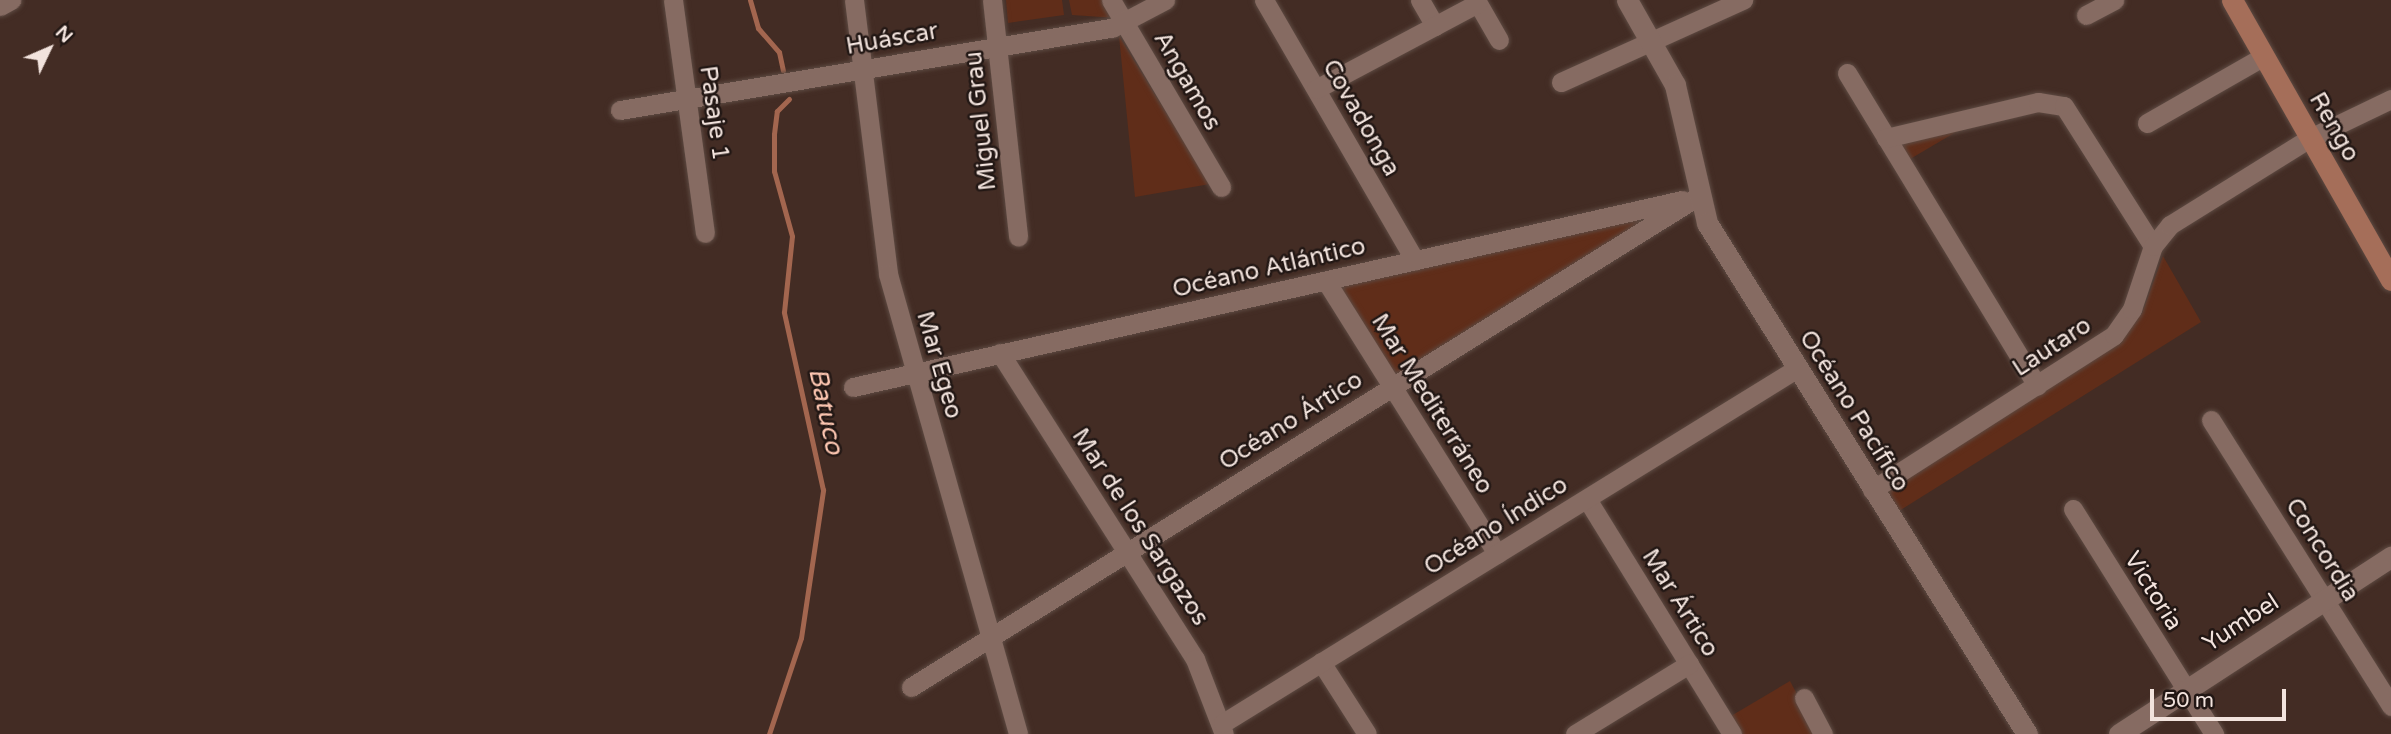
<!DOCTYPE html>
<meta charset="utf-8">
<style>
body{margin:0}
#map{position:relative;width:2391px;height:734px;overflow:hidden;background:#432c24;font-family:"Varela Round",sans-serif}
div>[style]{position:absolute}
.green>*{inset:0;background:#602d19}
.stream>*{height:5px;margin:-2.5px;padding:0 2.5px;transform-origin:2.5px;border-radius:2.5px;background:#a3664f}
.roads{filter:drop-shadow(0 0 2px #5d4a42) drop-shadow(0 0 2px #5d4a42)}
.minor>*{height:19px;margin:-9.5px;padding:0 9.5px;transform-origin:9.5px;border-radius:9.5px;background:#866b62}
.tertiary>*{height:21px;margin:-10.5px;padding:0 10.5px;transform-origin:10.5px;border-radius:10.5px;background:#866b62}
.secondary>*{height:21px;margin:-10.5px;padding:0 10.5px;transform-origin:10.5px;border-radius:10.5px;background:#a56e59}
span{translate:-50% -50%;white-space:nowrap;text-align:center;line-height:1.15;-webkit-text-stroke:5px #221714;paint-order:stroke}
.street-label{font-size:24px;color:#f2e3dd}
.water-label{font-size:26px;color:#fdc6b1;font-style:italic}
.north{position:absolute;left:14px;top:14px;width:70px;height:70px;-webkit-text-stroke:5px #221714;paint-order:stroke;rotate:46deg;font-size:19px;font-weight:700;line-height:28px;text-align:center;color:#f2e3dd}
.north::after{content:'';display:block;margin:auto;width:24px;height:32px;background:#f2e3dd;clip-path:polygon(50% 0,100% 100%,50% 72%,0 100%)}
.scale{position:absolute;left:2150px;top:689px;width:136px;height:32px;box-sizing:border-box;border:4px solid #f2e3dd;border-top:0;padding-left:9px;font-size:21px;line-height:24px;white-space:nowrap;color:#f2e3dd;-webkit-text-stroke:5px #221714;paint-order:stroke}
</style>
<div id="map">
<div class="green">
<div style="clip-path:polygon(1006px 0,1062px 0,1064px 15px,1008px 23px)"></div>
<div style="clip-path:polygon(1069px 0,1106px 0,1116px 18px,1072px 15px)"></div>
<div style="clip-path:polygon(1119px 36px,1210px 184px,1135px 197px)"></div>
<div style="clip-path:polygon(1961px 129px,1905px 162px,1891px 140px)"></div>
<div style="clip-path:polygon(1670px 207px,1394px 379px,1339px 285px)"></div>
<div style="clip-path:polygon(2163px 256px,2201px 322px,1899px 511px,1887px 491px,2118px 342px,2142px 313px)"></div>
<div style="clip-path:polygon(1790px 681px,1818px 734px,1741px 734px,1731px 716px)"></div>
</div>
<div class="stream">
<div style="left:750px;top:0;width:29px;rotate:74deg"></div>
<div style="left:758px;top:28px;width:32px;rotate:49deg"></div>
<div style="left:779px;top:52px;width:19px;rotate:78deg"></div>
<div style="left:769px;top:734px;width:101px;rotate:-71.6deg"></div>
<div style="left:801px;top:638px;width:150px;rotate:-81.5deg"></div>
<div style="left:823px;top:490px;width:182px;rotate:-102.4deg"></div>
<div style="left:784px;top:312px;width:76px;rotate:-84deg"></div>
<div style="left:792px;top:236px;width:67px;rotate:-105.5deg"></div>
<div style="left:774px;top:171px;width:37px;rotate:-90deg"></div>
<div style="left:774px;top:134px;width:23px;rotate:-83deg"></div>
<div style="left:777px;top:111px;width:17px;rotate:-45deg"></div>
</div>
<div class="roads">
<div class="minor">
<div style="left:673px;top:0;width:235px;rotate:82.2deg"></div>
<div style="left:854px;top:0;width:276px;rotate:82.9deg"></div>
<div style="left:888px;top:274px;width:478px;rotate:74.2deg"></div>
<div style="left:992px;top:0;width:238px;rotate:83.7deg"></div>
<div style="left:1111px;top:0;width:217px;rotate:59.5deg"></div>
<div style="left:1264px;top:0;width:301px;rotate:59.9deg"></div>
<div style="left:1420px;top:0;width:30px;rotate:60deg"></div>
<div style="left:1476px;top:0;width:46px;rotate:60.1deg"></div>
<div style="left:0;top:6px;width:13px;rotate:-29deg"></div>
<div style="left:2086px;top:15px;width:32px;rotate:-28deg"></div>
<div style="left:1847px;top:73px;width:366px;rotate:58.7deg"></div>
<div style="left:1561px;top:82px;width:200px;rotate:-24.3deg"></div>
<div style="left:1316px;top:89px;width:183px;rotate:-28deg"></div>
<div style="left:620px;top:110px;width:499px;rotate:-9.5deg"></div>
<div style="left:1112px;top:28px;width:60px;rotate:-27.8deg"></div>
<div style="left:2147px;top:123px;width:135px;rotate:-29.8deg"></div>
<div style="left:1886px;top:138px;width:156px;rotate:-13.3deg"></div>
<div style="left:2038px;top:102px;width:26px;rotate:9deg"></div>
<div style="left:2064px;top:106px;width:166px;rotate:57.6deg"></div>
<div style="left:1326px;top:281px;width:322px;rotate:57.9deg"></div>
<div style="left:1000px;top:353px;width:363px;rotate:57.5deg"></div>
<div style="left:1195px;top:659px;width:80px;rotate:68.9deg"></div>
<div style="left:853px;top:387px;width:850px;rotate:-12.71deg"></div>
<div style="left:2211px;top:420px;width:338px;rotate:57.8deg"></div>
<div style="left:1872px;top:490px;width:287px;rotate:-32.6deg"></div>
<div style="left:2114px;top:335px;width:32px;rotate:-55deg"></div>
<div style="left:2132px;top:309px;width:66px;rotate:-71.6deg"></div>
<div style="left:2153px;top:246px;width:27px;rotate:-51deg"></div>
<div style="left:2170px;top:225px;width:165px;rotate:-31.9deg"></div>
<div style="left:2310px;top:138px;width:90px;rotate:-25.7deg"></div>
<div style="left:1587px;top:499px;width:276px;rotate:58.3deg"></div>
<div style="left:2073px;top:509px;width:266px;rotate:57.9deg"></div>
<div style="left:1321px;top:662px;width:85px;rotate:57.4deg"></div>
<div style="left:911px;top:687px;width:926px;rotate:-31.94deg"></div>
<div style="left:1804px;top:698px;width:41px;rotate:62.2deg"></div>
<div style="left:1223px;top:723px;width:674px;rotate:-31.71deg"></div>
<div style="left:1575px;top:734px;width:134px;rotate:-31.6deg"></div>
</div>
<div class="tertiary">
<div style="left:1627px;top:0;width:98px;rotate:60.5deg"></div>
<div style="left:1675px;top:85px;width:142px;rotate:76.9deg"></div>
<div style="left:1707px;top:223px;width:603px;rotate:57.94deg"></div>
<div style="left:2119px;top:734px;width:325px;rotate:-33.1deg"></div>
</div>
<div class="secondary">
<div style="left:2232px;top:0;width:322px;rotate:60.4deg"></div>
</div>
</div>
<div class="street-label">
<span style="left:892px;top:39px;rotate:-10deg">Huáscar</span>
<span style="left:1187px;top:81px;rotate:60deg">Angamos</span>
<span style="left:714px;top:113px;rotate:82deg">Pasaje 1</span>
<span style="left:1361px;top:118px;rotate:60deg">Covadonga</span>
<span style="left:981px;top:121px;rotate:-96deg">Miguel Grau</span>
<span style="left:2334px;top:127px;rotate:60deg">Rengo</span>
<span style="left:1269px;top:268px;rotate:-13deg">Océano Atlántico</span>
<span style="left:2052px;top:347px;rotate:-33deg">Lautaro</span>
<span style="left:939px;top:365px;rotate:74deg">Mar Egeo</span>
<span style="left:1432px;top:404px;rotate:58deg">Mar Mediterráneo</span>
<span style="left:1854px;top:411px;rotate:58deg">Océano Pacífico</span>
<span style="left:1291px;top:421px;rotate:-32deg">Océano Ártico</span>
<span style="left:1496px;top:526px;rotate:-32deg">Océano Índico</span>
<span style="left:1140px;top:527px;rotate:57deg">Mar de los Sargazos</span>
<span style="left:2322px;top:550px;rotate:58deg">Concordia</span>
<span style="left:2153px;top:591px;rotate:58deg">Victoria</span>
<span style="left:1680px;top:603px;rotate:58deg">Mar Ártico</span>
<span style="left:2241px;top:623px;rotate:-33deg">Yumbel</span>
</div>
<div class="water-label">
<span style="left:826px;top:411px;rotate:78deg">Batuco</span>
</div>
<div class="north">N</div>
<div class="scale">50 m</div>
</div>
